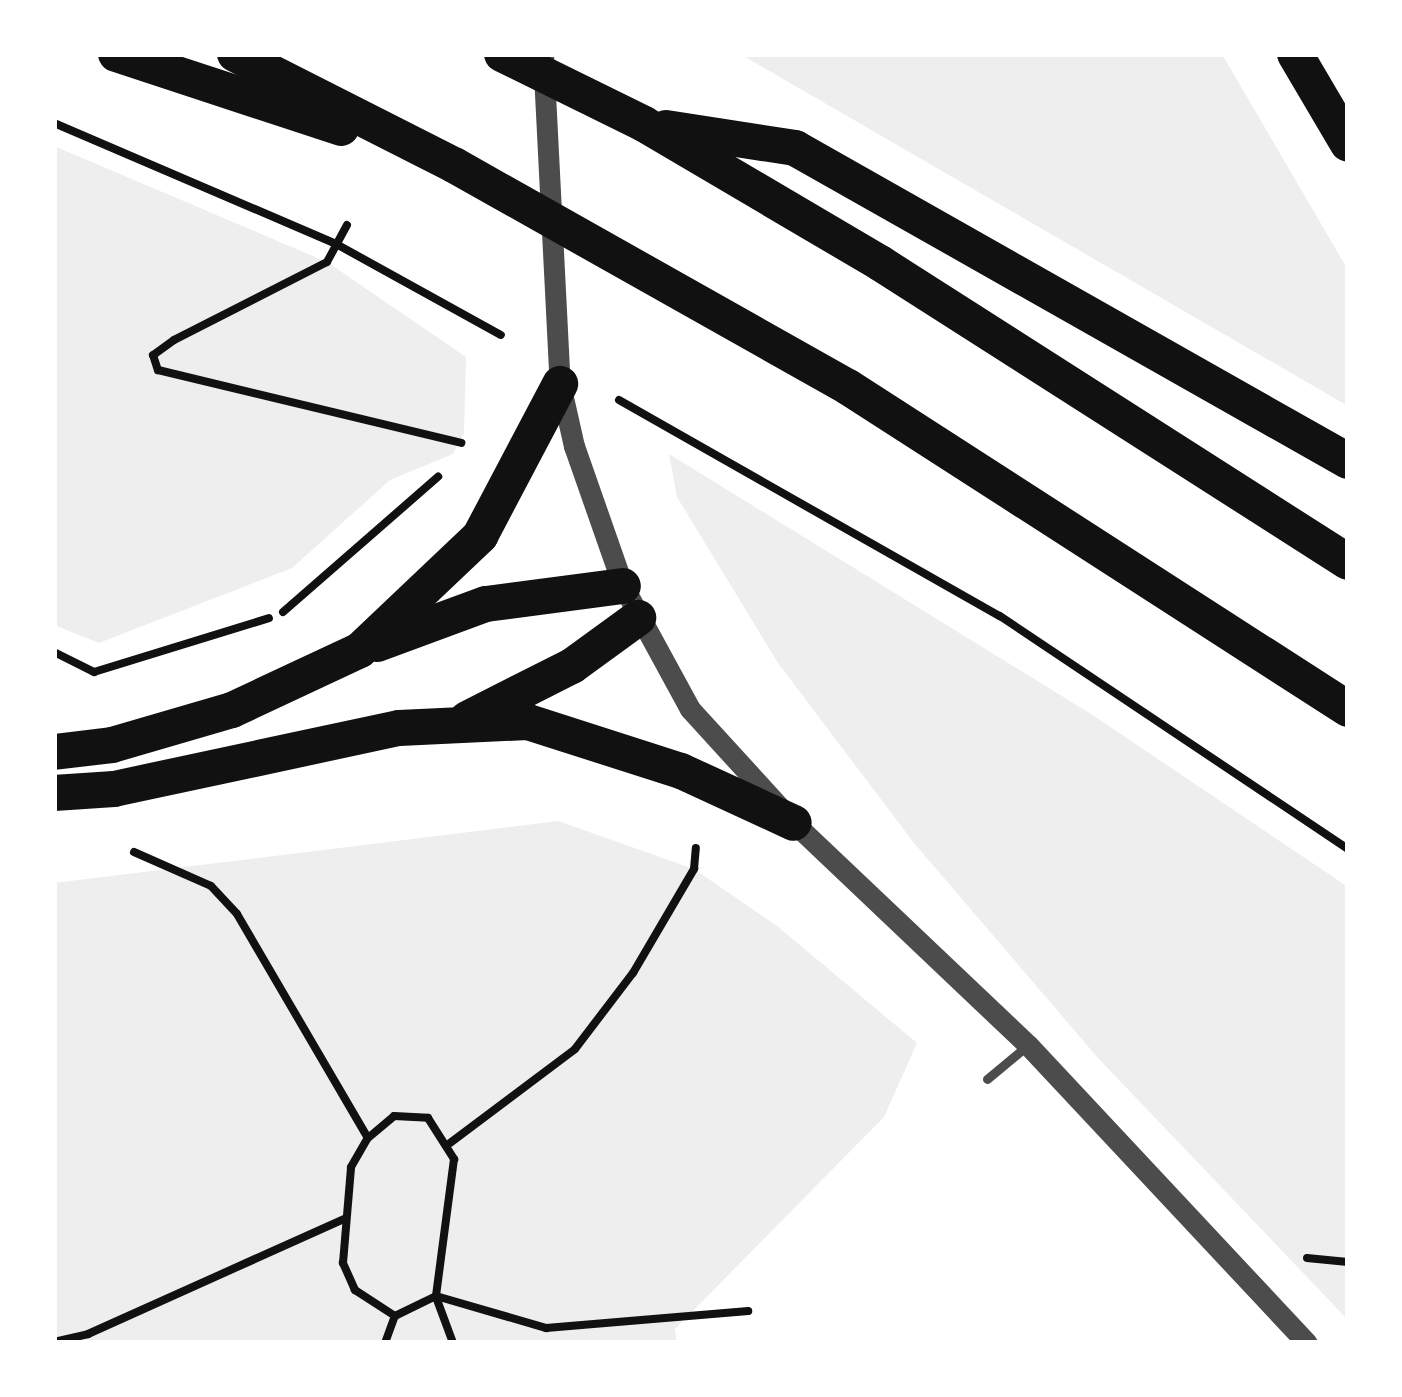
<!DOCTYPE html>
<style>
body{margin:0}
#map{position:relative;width:1402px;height:1397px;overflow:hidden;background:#fff;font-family:"Open Sans",sans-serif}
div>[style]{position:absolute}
.green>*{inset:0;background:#eee}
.path>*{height:8px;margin:-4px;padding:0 4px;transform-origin:4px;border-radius:4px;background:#111}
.service>*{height:9px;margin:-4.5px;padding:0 4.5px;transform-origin:4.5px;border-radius:4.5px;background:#4c4c4c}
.tertiary>*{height:21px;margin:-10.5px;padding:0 10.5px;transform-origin:10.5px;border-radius:10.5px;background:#4c4c4c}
.motorway>*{height:36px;margin:-18px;padding:0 18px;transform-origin:18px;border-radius:18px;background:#111}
span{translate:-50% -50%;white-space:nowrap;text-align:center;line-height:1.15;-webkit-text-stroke:12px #fff;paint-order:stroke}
.frame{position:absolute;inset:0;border:57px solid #fff;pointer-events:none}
</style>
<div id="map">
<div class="green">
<div style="clip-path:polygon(740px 54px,1222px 54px,1348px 270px,1348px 406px)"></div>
<div style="clip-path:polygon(54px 146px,327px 262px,466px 357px,464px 433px,453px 454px,390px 480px,292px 568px,99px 643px,54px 625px)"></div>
<div style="clip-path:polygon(669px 454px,1091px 714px,1348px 887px,1348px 1320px,1098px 1058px,914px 843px,778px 663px,677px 497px)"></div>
<div style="clip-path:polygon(558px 821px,694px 869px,777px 926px,917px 1043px,884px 1117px,675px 1329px,677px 1343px,54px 1343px,54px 883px)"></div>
</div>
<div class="path">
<div style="left:54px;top:123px;width:309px;rotate:23.2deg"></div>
<div style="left:338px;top:245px;width:186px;rotate:28.9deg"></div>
<div style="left:347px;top:225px;width:42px;rotate:118.4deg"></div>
<div style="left:327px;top:262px;width:172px;rotate:153deg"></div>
<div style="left:174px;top:340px;width:26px;rotate:144deg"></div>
<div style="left:153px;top:355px;width:16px;rotate:72deg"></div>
<div style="left:158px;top:370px;width:312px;rotate:13.5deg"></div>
<div style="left:619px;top:400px;width:438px;rotate:29.6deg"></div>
<div style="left:1000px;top:616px;width:419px;rotate:33.8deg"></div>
<div style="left:283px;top:612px;width:206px;rotate:-41.1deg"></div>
<div style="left:54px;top:652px;width:45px;rotate:26.6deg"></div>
<div style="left:94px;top:672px;width:183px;rotate:-17.1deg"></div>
<div style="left:134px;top:852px;width:84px;rotate:23.8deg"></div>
<div style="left:211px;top:886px;width:38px;rotate:47deg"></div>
<div style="left:237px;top:914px;width:259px;rotate:59.7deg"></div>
<div style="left:394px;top:1116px;width:34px;rotate:3deg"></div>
<div style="left:428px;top:1118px;width:49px;rotate:57.6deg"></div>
<div style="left:454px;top:1159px;width:138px;rotate:97.5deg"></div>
<div style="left:436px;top:1296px;width:46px;rotate:154deg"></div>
<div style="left:395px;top:1316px;width:48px;rotate:-147deg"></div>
<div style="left:355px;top:1290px;width:30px;rotate:-114deg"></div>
<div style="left:343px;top:1263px;width:96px;rotate:-85.2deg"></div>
<div style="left:351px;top:1167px;width:34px;rotate:-60deg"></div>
<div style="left:368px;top:1138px;width:34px;rotate:-40deg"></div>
<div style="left:450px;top:1143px;width:156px;rotate:-36.9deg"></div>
<div style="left:575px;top:1049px;width:96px;rotate:-52.7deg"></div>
<div style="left:633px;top:973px;width:121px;rotate:-59.6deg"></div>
<div style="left:694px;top:869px;width:21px;rotate:-85deg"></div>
<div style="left:1307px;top:1258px;width:41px;rotate:5.6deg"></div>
<div style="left:436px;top:1296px;width:115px;rotate:16.2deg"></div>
<div style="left:546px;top:1328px;width:203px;rotate:-4.8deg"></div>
<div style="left:436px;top:1297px;width:49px;rotate:69.7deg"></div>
<div style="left:54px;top:1342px;width:35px;rotate:-13deg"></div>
<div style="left:88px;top:1334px;width:281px;rotate:-24.2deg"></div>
<div style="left:385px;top:1343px;width:29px;rotate:-70deg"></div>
</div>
<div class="service">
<div style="left:987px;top:1079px;width:53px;rotate:-39.7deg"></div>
</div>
<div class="tertiary">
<div style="left:543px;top:54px;width:330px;rotate:87.1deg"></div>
<div style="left:560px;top:384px;width:64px;rotate:77.3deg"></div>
<div style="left:574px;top:446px;width:148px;rotate:70.7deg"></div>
<div style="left:623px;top:586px;width:140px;rotate:61.4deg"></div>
<div style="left:690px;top:709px;width:154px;rotate:47.6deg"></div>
<div style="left:794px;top:823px;width:323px;rotate:43.5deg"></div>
<div style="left:1028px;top:1045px;width:408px;rotate:46.9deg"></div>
</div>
<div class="motorway">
<div style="left:116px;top:54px;width:237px;rotate:18.2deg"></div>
<div style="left:235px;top:54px;width:246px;rotate:26.9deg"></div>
<div style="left:454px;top:165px;width:452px;rotate:29.4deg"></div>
<div style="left:848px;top:387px;width:595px;rotate:32.78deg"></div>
<div style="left:502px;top:54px;width:158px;rotate:26.2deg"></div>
<div style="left:644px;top:124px;width:274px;rotate:30.5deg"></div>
<div style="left:880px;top:263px;width:555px;rotate:32.57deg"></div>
<div style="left:1295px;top:54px;width:104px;rotate:59.5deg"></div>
<div style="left:666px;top:128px;width:131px;rotate:8.8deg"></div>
<div style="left:795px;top:148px;width:635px;rotate:29.51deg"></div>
<div style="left:377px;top:644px;width:116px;rotate:-20.2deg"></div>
<div style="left:486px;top:604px;width:138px;rotate:-7.5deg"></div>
<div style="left:467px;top:719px;width:118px;rotate:-26.8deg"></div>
<div style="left:572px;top:666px;width:82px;rotate:-36deg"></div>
<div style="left:54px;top:752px;width:58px;rotate:-6.9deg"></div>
<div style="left:112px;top:745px;width:125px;rotate:-16.3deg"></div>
<div style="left:232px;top:710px;width:141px;rotate:-25.1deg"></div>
<div style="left:360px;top:650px;width:166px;rotate:-43.5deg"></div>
<div style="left:480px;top:536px;width:172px;rotate:-62.2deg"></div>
<div style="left:54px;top:793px;width:60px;rotate:-3.8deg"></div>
<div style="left:114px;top:789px;width:291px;rotate:-12.1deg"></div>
<div style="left:399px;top:728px;width:129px;rotate:-2.7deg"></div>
<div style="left:528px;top:722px;width:161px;rotate:17.8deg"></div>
<div style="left:681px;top:771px;width:124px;rotate:24.7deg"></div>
</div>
<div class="frame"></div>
</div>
